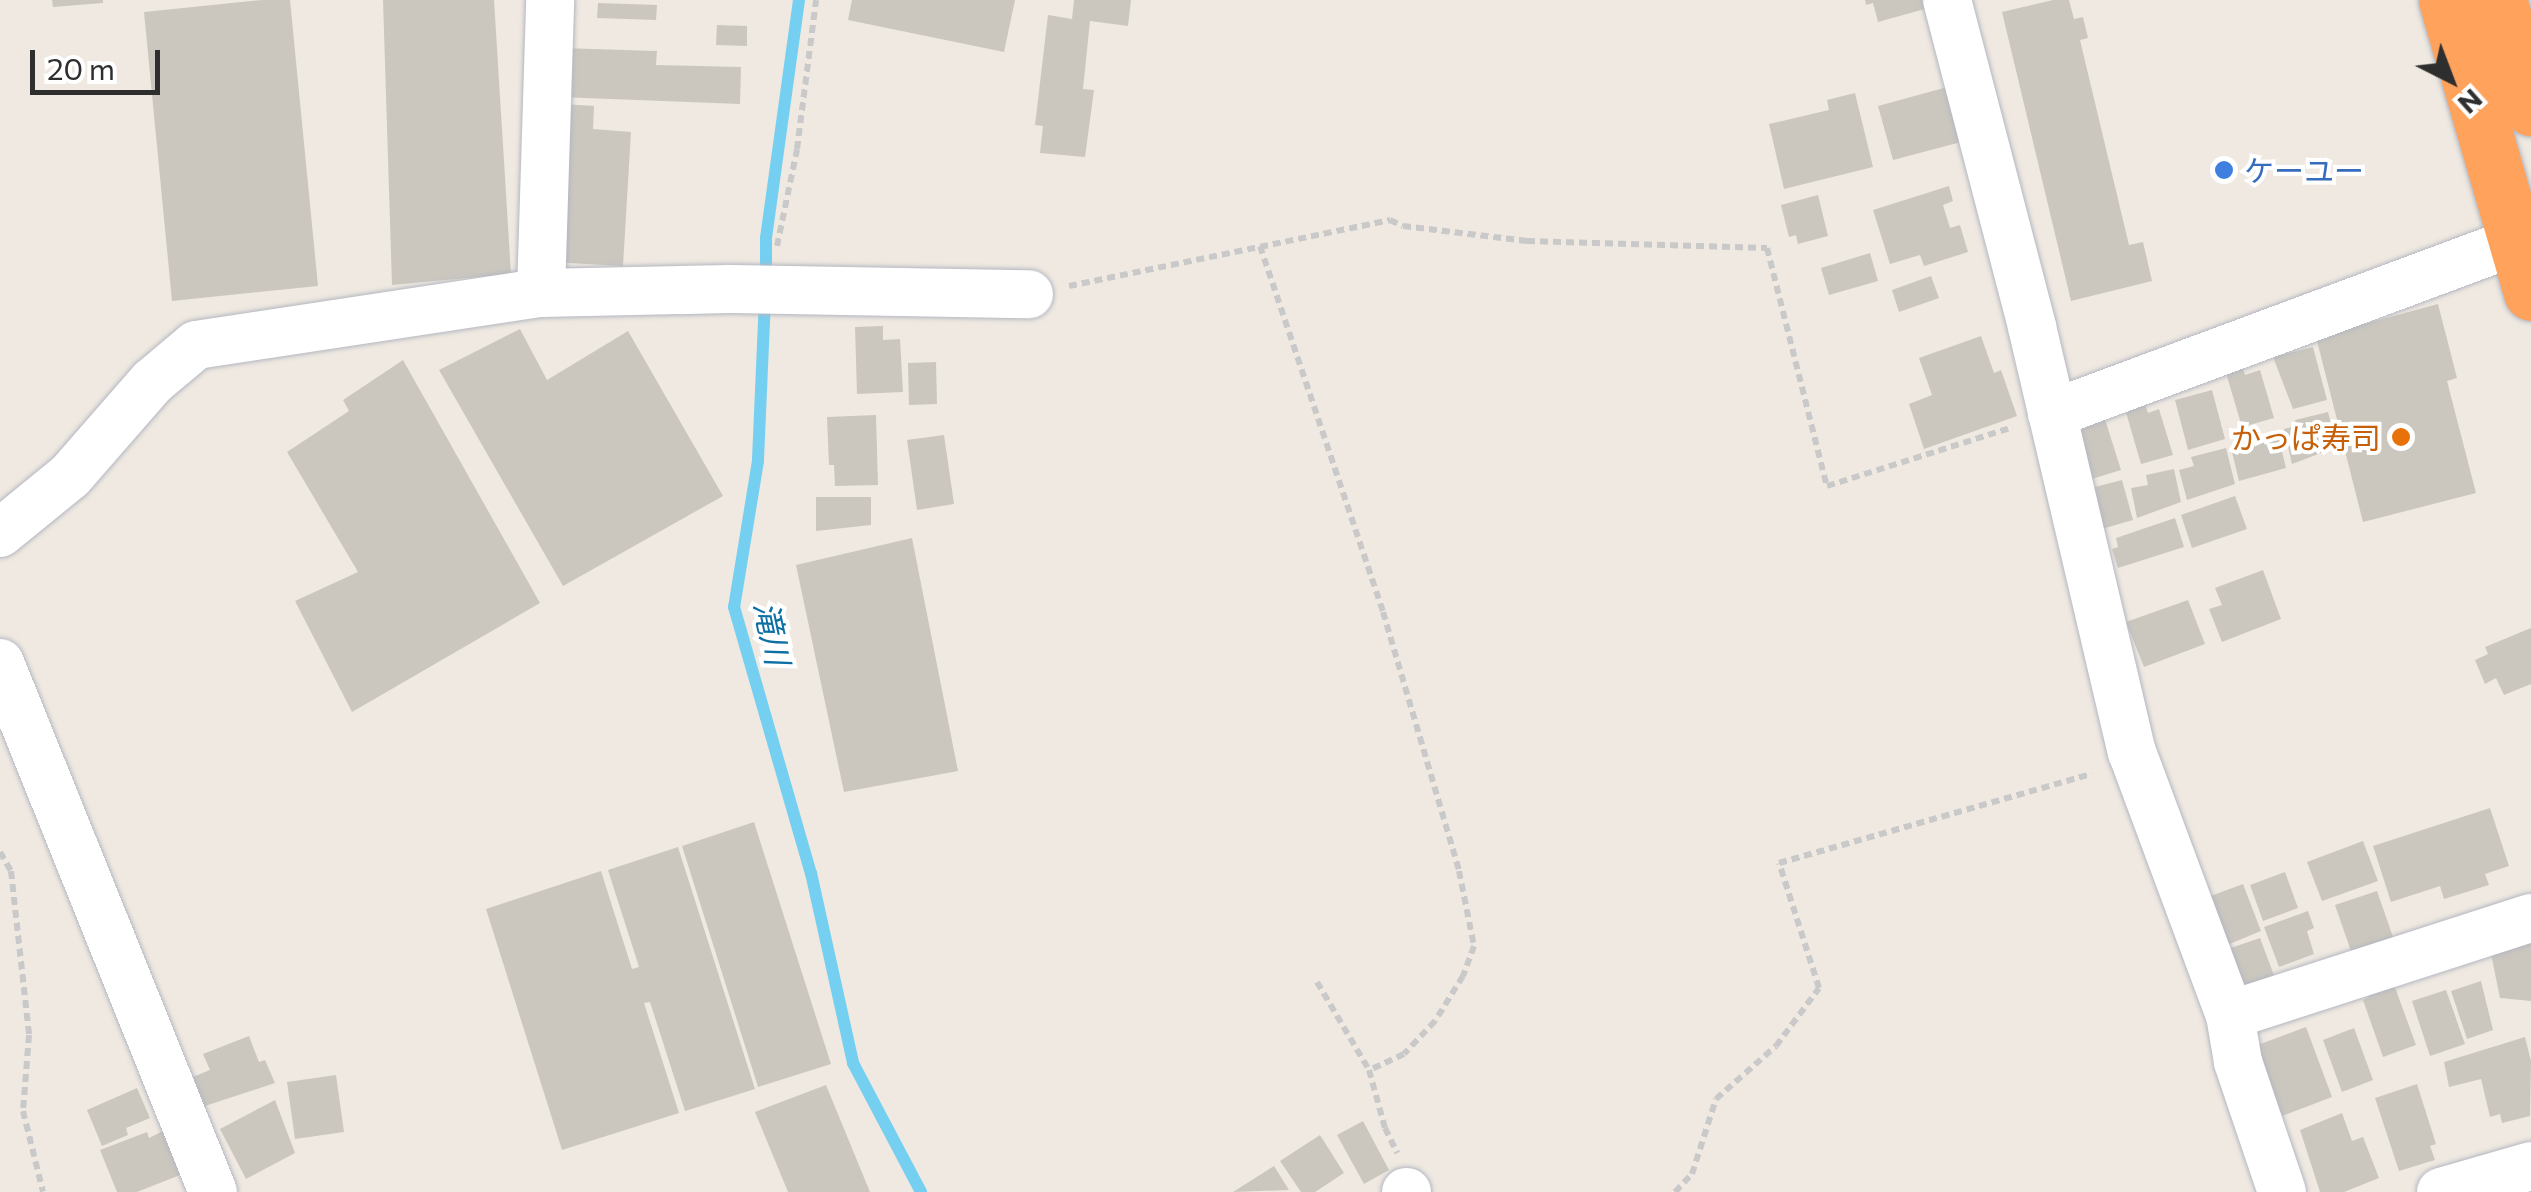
<!DOCTYPE html>
<meta charset="utf-8">
<style>
body{margin:0}
#map{position:relative;width:2531px;height:1192px;overflow:hidden;background:#efe9e1;font-family:Commissioner,"Noto Sans JP",sans-serif}
div>[style]{position:absolute}
.stream>*{height:12px;margin:-6px;padding:0 6px;transform-origin:6px;border-radius:6px;background:#75cff0}
.building>*{inset:0;background:#cbc7bf}
.path>*{height:6px;margin-top:-3px;transform-origin:0;background:repeating-linear-gradient(90deg,#c9c9c9 0 8px,transparent 0 13px)}
.roads{filter:drop-shadow(0 0 2px #b4b7c1) drop-shadow(0 0 2px #b4b7c1)}
.minor>*{height:48px;margin:-24px;padding:0 24px;transform-origin:24px;border-radius:24px;background:#fff}
.highway>*{height:55px;margin:-27.5px;padding:0 27.5px;transform-origin:27.5px;border-radius:27.5px;background:#ffa35c}
.dots>*{width:28px;height:28px;translate:-50% -50%;box-sizing:border-box;border:5px solid #fff;border-radius:50%}
span{translate:-50% -50%;white-space:nowrap;text-align:center;line-height:1.15;-webkit-text-stroke:8px #fff;paint-order:stroke}
.shop-label{font-size:30px;color:#366cbe}
.left{translate:0 -50%;text-align:left}
.food-label{font-size:30px;color:#c56008}
.right{translate:-100% -50%;text-align:right}
.water-label{font-size:32px;color:#0d6fa3;font-style:italic}
.north{position:absolute;left:2401px;top:30px;width:100px;height:100px;-webkit-text-stroke:8px #fff;paint-order:stroke;rotate:138deg;font-size:28px;font-weight:700;line-height:40px;text-align:center;color:#2e2e2e}
.north::after{content:'';display:block;margin:auto;width:35px;height:45px;background:#2e2e2e;clip-path:polygon(50% 0,100% 100%,50% 72%,0 100%)}
.scale{position:absolute;left:30px;top:50px;width:130px;height:45px;box-sizing:border-box;border:5px solid #2e2e2e;border-top:0;padding-left:12px;font-size:30px;line-height:35px;white-space:nowrap;color:#2e2e2e;-webkit-text-stroke:8px #fff;paint-order:stroke}
</style>
<div id="map">
<div class="stream">
<div style="left:766px;top:279px;width:41px;rotate:-90deg"></div>
<div style="left:766px;top:238px;width:240px;rotate:-82.1deg"></div>
<div style="left:765px;top:299px;width:162px;rotate:92.5deg"></div>
<div style="left:758px;top:461px;width:148px;rotate:99.3deg"></div>
<div style="left:734px;top:607px;width:277px;rotate:73.9deg"></div>
<div style="left:811px;top:873px;width:195px;rotate:77.5deg"></div>
<div style="left:853px;top:1063px;width:146px;rotate:62.2deg"></div>
</div>
<div class="building">
<div style="clip-path:polygon(52px 0,103px 0,103px 3px,53px 7px)"></div>
<div style="clip-path:polygon(262px 0,290px 0,318px 286px,172px 301px,144px 12px)"></div>
<div style="clip-path:polygon(383px 0,494px 0,511px 274px,392px 285px)"></div>
<div style="clip-path:polygon(852px 0,1015px 0,1004px 52px,848px 20px)"></div>
<div style="clip-path:polygon(1074px 0,1131px 0,1128px 26px,1090px 21px,1083px 89px,1094px 90px,1085px 157px,1040px 153px,1043px 126px,1035px 125px,1048px 15px,1072px 19px)"></div>
<div style="clip-path:polygon(1865px 0,1930px 0,1932px 7px,1878px 22px,1873px 3px,1866px 5px)"></div>
<div style="clip-path:polygon(2053px 0,2069px 0,2074px 19px,2083px 17px,2088px 38px,2080px 40px,2129px 245px,2143px 242px,2152px 281px,2071px 301px,2002px 12px)"></div>
<div style="clip-path:polygon(598px 3px,657px 5px,656px 20px,597px 18px)"></div>
<div style="clip-path:polygon(717px 25px,747px 26px,747px 46px,716px 45px)"></div>
<div style="clip-path:polygon(561px 48px,657px 51px,656px 65px,741px 67px,740px 104px,559px 97px)"></div>
<div style="clip-path:polygon(1951px 86px,1965px 141px,1893px 160px,1878px 106px)"></div>
<div style="clip-path:polygon(1855px 93px,1873px 167px,1784px 189px,1769px 124px,1829px 110px,1827px 100px)"></div>
<div style="clip-path:polygon(561px 104px,594px 106px,593px 129px,631px 132px,623px 266px,551px 262px)"></div>
<div style="clip-path:polygon(1949px 186px,1953px 201px,1943px 205px,1950px 228px,1960px 225px,1968px 252px,1924px 266px,1920px 255px,1890px 264px,1873px 210px)"></div>
<div style="clip-path:polygon(1818px 195px,1828px 236px,1798px 244px,1796px 235px,1789px 237px,1781px 205px)"></div>
<div style="clip-path:polygon(1870px 253px,1878px 281px,1829px 295px,1821px 268px)"></div>
<div style="clip-path:polygon(1931px 276px,1939px 298px,1899px 312px,1892px 290px)"></div>
<div style="clip-path:polygon(2438px 304px,2457px 378px,2447px 381px,2476px 493px,2363px 522px,2316px 337px)"></div>
<div style="clip-path:polygon(883px 326px,883px 340px,900px 339px,903px 392px,857px 394px,855px 327px)"></div>
<div style="clip-path:polygon(520px 329px,547px 380px,628px 331px,723px 496px,563px 586px,439px 370px)"></div>
<div style="clip-path:polygon(1981px 336px,1994px 373px,2001px 370px,2017px 416px,1924px 449px,1909px 404px,1932px 395px,1919px 358px)"></div>
<div style="clip-path:polygon(2313px 347px,2327px 400px,2293px 409px,2273px 357px)"></div>
<div style="clip-path:polygon(403px 360px,540px 603px,352px 712px,295px 601px,358px 572px,287px 452px,349px 411px,343px 400px)"></div>
<div style="clip-path:polygon(936px 362px,937px 404px,909px 405px,908px 363px)"></div>
<div style="clip-path:polygon(2243px 368px,2245px 375px,2260px 370px,2274px 418px,2242px 427px,2226px 373px)"></div>
<div style="clip-path:polygon(2212px 390px,2225px 439px,2188px 450px,2175px 400px)"></div>
<div style="clip-path:polygon(2145px 404px,2148px 413px,2159px 409px,2173px 455px,2141px 464px,2125px 409px)"></div>
<div style="clip-path:polygon(2328px 412px,2337px 447px,2292px 464px,2284px 429px,2297px 426px,2295px 420px)"></div>
<div style="clip-path:polygon(2103px 413px,2121px 470px,2082px 482px,2067px 433px)"></div>
<div style="clip-path:polygon(876px 415px,878px 485px,835px 486px,834px 465px,829px 465px,827px 417px)"></div>
<div style="clip-path:polygon(2277px 431px,2286px 468px,2239px 481px,2231px 448px)"></div>
<div style="clip-path:polygon(944px 435px,954px 504px,917px 510px,907px 440px)"></div>
<div style="clip-path:polygon(2226px 448px,2235px 484px,2187px 500px,2179px 470px,2194px 466px,2191px 457px)"></div>
<div style="clip-path:polygon(2174px 469px,2181px 502px,2137px 518px,2131px 488px,2148px 485px,2146px 475px)"></div>
<div style="clip-path:polygon(2122px 480px,2133px 520px,2098px 530px,2087px 489px)"></div>
<div style="clip-path:polygon(2235px 496px,2247px 529px,2192px 548px,2181px 515px)"></div>
<div style="clip-path:polygon(816px 497px,871px 497px,871px 525px,816px 531px)"></div>
<div style="clip-path:polygon(2175px 518px,2184px 547px,2118px 568px,2112px 549px,2118px 547px,2116px 538px)"></div>
<div style="clip-path:polygon(912px 538px,958px 771px,844px 792px,796px 565px)"></div>
<div style="clip-path:polygon(2263px 570px,2281px 619px,2222px 642px,2209px 609px,2222px 605px,2215px 588px)"></div>
<div style="clip-path:polygon(2188px 600px,2205px 644px,2144px 667px,2126px 622px)"></div>
<div style="clip-path:polygon(2531px 628px,2531px 684px,2504px 695px,2496px 678px,2485px 684px,2475px 660px,2488px 654px,2485px 647px)"></div>
<div style="clip-path:polygon(2490px 808px,2509px 866px,2485px 874px,2489px 885px,2444px 899px,2440px 886px,2391px 902px,2373px 846px)"></div>
<div style="clip-path:polygon(754px 822px,831px 1064px,758px 1087px,682px 846px)"></div>
<div style="clip-path:polygon(2363px 841px,2378px 881px,2322px 901px,2307px 862px)"></div>
<div style="clip-path:polygon(678px 847px,755px 1089px,685px 1111px,650px 1002px,644px 1003px,679px 1113px,562px 1150px,486px 909px,601px 871px,632px 969px,639px 967px,608px 870px)"></div>
<div style="clip-path:polygon(2285px 872px,2298px 908px,2263px 921px,2250px 885px)"></div>
<div style="clip-path:polygon(2243px 884px,2261px 931px,2227px 945px,2208px 897px)"></div>
<div style="clip-path:polygon(2377px 891px,2394px 940px,2352px 954px,2335px 905px)"></div>
<div style="clip-path:polygon(2308px 911px,2314px 928px,2307px 931px,2314px 954px,2279px 967px,2264px 927px)"></div>
<div style="clip-path:polygon(2531px 937px,2531px 1001px,2500px 998px,2490px 949px)"></div>
<div style="clip-path:polygon(2260px 938px,2275px 978px,2243px 989px,2222px 951px)"></div>
<div style="clip-path:polygon(2392px 979px,2416px 1045px,2383px 1057px,2363px 1000px,2369px 997px,2366px 988px)"></div>
<div style="clip-path:polygon(2481px 981px,2493px 1030px,2467px 1039px,2451px 991px)"></div>
<div style="clip-path:polygon(2446px 990px,2465px 1044px,2430px 1056px,2412px 1001px)"></div>
<div style="clip-path:polygon(2306px 1027px,2332px 1097px,2282px 1116px,2255px 1046px)"></div>
<div style="clip-path:polygon(2354px 1028px,2373px 1080px,2342px 1092px,2323px 1040px)"></div>
<div style="clip-path:polygon(249px 1036px,259px 1062px,265px 1060px,275px 1083px,199px 1108px,188px 1079px,210px 1070px,203px 1054px)"></div>
<div style="clip-path:polygon(2525px 1037px,2531px 1061px,2530px 1116px,2502px 1123px,2500px 1114px,2490px 1117px,2481px 1079px,2449px 1087px,2444px 1062px)"></div>
<div style="clip-path:polygon(336px 1075px,344px 1132px,295px 1139px,287px 1082px)"></div>
<div style="clip-path:polygon(2417px 1084px,2436px 1144px,2430px 1146px,2435px 1160px,2399px 1171px,2375px 1098px)"></div>
<div style="clip-path:polygon(826px 1085px,870px 1192px,788px 1192px,755px 1112px)"></div>
<div style="clip-path:polygon(137px 1088px,150px 1118px,126px 1128px,128px 1135px,102px 1146px,87px 1110px)"></div>
<div style="clip-path:polygon(275px 1100px,295px 1153px,246px 1179px,220px 1129px)"></div>
<div style="clip-path:polygon(2342px 1113px,2352px 1141px,2363px 1137px,2379px 1178px,2344px 1192px,2320px 1192px,2300px 1130px)"></div>
<div style="clip-path:polygon(1363px 1121px,1389px 1170px,1364px 1184px,1337px 1135px)"></div>
<div style="clip-path:polygon(163px 1131px,180px 1175px,137px 1192px,117px 1192px,100px 1150px,147px 1132px,149px 1138px)"></div>
<div style="clip-path:polygon(1320px 1135px,1344px 1173px,1315px 1192px,1301px 1192px,1280px 1161px)"></div>
<div style="clip-path:polygon(1274px 1166px,1289px 1190px,1233px 1192px)"></div>
</div>
<div class="path">
<div style="left:777px;top:246px;width:99px;rotate:-78.3deg"></div>
<div style="left:797px;top:149px;width:150px;rotate:-82.7deg"></div>
<div style="left:1260px;top:246px;width:386px;rotate:71.4deg"></div>
<div style="left:1383px;top:612px;width:270px;rotate:73.6deg"></div>
<div style="left:1459px;top:871px;width:76px;rotate:78.7deg"></div>
<div style="left:1474px;top:946px;width:32px;rotate:110deg"></div>
<div style="left:1463px;top:976px;width:53px;rotate:121.9deg"></div>
<div style="left:1435px;top:1021px;width:45px;rotate:133.2deg"></div>
<div style="left:1404px;top:1054px;width:38px;rotate:155deg"></div>
<div style="left:1069px;top:286px;width:328px;rotate:-11.6deg"></div>
<div style="left:1390px;top:220px;width:14px;rotate:25deg"></div>
<div style="left:1403px;top:226px;width:125px;rotate:6.9deg"></div>
<div style="left:1527px;top:241px;width:240px;rotate:1.7deg"></div>
<div style="left:1767px;top:248px;width:245px;rotate:75.9deg"></div>
<div style="left:1827px;top:486px;width:195px;rotate:-17.6deg"></div>
<div style="left:0;top:852px;width:22px;rotate:60deg"></div>
<div style="left:11px;top:871px;width:165px;rotate:83.7deg"></div>
<div style="left:29px;top:1035px;width:76px;rotate:94.5deg"></div>
<div style="left:23px;top:1111px;width:83px;rotate:76.1deg"></div>
<div style="left:1317px;top:982px;width:102px;rotate:59.4deg"></div>
<div style="left:1369px;top:1070px;width:60px;rotate:74.6deg"></div>
<div style="left:1385px;top:1128px;width:28px;rotate:64deg"></div>
<div style="left:1675px;top:1192px;width:25px;rotate:-47deg"></div>
<div style="left:1692px;top:1174px;width:79px;rotate:-72.3deg"></div>
<div style="left:1716px;top:1099px;width:80px;rotate:-41.5deg"></div>
<div style="left:1776px;top:1046px;width:72px;rotate:-53.4deg"></div>
<div style="left:1819px;top:988px;width:131px;rotate:-107.7deg"></div>
<div style="left:1779px;top:863px;width:325px;rotate:-15.9deg"></div>
</div>
<div class="roads">
<div class="minor">
<div style="left:1947px;top:0;width:338px;rotate:75.4deg"></div>
<div style="left:2032px;top:327px;width:437px;rotate:76.8deg"></div>
<div style="left:2132px;top:752px;width:281px;rotate:69.6deg"></div>
<div style="left:2230px;top:1015px;width:48px;rotate:80.3deg"></div>
<div style="left:2238px;top:1062px;width:137px;rotate:71.3deg"></div>
<div style="left:541px;top:293px;width:293px;rotate:-88.2deg"></div>
<div style="left:2052px;top:414px;width:496px;rotate:-20.4deg"></div>
<div style="left:0;top:533px;width:90px;rotate:-39.2deg"></div>
<div style="left:70px;top:476px;width:125px;rotate:-48.9deg"></div>
<div style="left:152px;top:382px;width:57px;rotate:-40.1deg"></div>
<div style="left:196px;top:345px;width:349px;rotate:-8.6deg"></div>
<div style="left:541px;top:293px;width:188px;rotate:-1.2deg"></div>
<div style="left:729px;top:289px;width:300px;rotate:1deg"></div>
<div style="left:0;top:663px;width:570px;rotate:68.07deg"></div>
<div style="left:2230px;top:1015px;width:316px;rotate:-17.9deg"></div>
<div style="left:1406px;top:1192px;width:1px"></div>
<div style="left:2441px;top:1192px;width:94px;rotate:-16.1deg"></div>
</div>
<div class="highway">
<div style="left:2446px;top:0;width:305px;rotate:73.8deg"></div>
<div style="left:2499px;top:0;width:113px;rotate:73.5deg"></div>
</div>
</div>
<div class="dots">
<div style="left:2224px;top:170px;background:#3f7fe0"></div>
<div style="left:2401px;top:437px;background:#e8710a"></div>
</div>
<div class="shop-label">
<span class="left" style="left:2244px;top:170px">ケーユー</span>
</div>
<div class="food-label">
<span class="right" style="left:2381px;top:437px">かっぱ寿司</span>
</div>
<div class="water-label">
<span style="left:773px;top:633px;rotate:78deg">滝川</span>
</div>
<div class="north">N</div>
<div class="scale">20 m</div>
</div>
